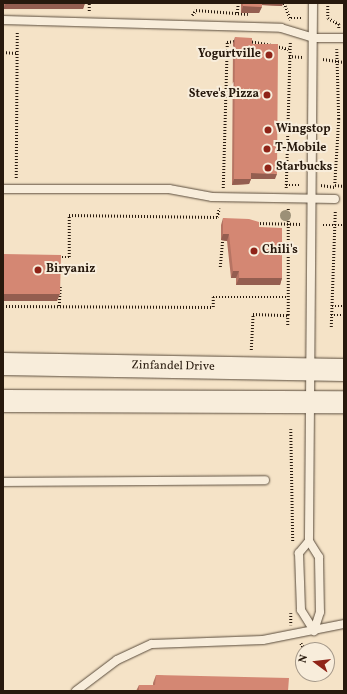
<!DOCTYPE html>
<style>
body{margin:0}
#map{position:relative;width:347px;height:694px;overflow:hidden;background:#f5e3c7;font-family:Vollkorn,serif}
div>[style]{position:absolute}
.path>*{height:2.5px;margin-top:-1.25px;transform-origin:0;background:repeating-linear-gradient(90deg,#27190d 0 1px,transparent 0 3px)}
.roads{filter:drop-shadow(0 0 1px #5a4c3c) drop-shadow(0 0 1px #5a4c3c)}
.lane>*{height:8px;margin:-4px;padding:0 4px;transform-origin:4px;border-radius:4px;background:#f8eddb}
.secondary>*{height:22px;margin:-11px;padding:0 11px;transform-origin:11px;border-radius:11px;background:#f8eddb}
.trees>*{width:11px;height:11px;margin:-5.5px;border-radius:50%;background:#9c9077}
.wall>*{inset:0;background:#b67463}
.shaded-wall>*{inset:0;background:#945e50}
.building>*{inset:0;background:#d48773}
.dots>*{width:11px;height:11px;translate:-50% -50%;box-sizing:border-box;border:2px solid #f8eddb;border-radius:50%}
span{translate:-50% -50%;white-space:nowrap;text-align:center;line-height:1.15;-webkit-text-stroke:4px #f8eddb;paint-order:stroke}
.poi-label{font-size:12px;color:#27190d;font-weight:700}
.right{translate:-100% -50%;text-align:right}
.left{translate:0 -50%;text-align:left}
.street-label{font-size:12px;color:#27190d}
.frame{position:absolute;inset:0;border:4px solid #27190d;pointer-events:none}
.north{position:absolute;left:295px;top:642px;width:40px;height:40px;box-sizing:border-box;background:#f8eddb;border:1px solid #a49889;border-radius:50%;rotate:285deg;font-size:11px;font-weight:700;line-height:16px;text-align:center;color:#27190d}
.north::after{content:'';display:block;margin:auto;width:14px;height:18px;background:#8f2418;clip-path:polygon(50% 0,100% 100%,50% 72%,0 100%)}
</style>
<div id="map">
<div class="path">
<div style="left:284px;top:3px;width:18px;rotate:68deg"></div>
<div style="left:328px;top:3px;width:15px;rotate:90deg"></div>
<div style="left:328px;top:18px;width:13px;rotate:29deg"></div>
<div style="left:339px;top:24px;width:4px;rotate:90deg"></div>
<div style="left:89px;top:11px;width:8px;rotate:-90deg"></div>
<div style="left:237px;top:13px;width:10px;rotate:-84deg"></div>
<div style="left:192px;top:15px;width:6px;rotate:-51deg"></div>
<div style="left:196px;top:10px;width:52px;rotate:4.4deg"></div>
<div style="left:291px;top:18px;width:11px"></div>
<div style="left:249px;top:41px;width:22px;rotate:10deg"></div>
<div style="left:276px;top:46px;width:13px;rotate:13deg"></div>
<div style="left:337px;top:49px;width:70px;rotate:88.4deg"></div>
<div style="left:339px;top:119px;width:66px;rotate:93.5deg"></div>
<div style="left:335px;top:185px;width:9px;rotate:6deg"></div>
<div style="left:3px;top:52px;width:13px;rotate:4deg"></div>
<div style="left:289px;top:56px;width:13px;rotate:4deg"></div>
<div style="left:323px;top:59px;width:21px;rotate:8deg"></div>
<div style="left:16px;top:178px;width:147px;rotate:-89.6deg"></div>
<div style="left:286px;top:185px;width:14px"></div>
<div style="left:321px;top:185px;width:14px;rotate:8deg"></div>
<div style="left:223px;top:188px;width:146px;rotate:-88.4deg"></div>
<div style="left:227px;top:42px;width:9px;rotate:-6deg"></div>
<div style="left:286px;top:188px;width:147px;rotate:-88.4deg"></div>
<div style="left:257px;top:223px;width:45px;rotate:1.3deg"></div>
<div style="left:323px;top:225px;width:21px"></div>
<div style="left:59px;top:257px;width:10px"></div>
<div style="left:69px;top:257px;width:42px;rotate:-90deg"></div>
<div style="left:69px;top:215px;width:148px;rotate:0.8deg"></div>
<div style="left:217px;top:217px;width:9px;rotate:-77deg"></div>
<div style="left:220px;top:267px;width:45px;rotate:-84.9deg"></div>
<div style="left:3px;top:306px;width:210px;rotate:0.3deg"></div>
<div style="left:213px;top:307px;width:10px;rotate:-90deg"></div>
<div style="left:213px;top:297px;width:75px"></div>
<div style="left:59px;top:306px;width:20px;rotate:-87deg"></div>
<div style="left:332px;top:306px;width:12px"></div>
<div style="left:288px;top:315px;width:10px;rotate:90deg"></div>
<div style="left:331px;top:315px;width:13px"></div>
<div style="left:331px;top:327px;width:117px;rotate:-88deg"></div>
<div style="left:251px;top:350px;width:36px;rotate:-87deg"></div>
<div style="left:253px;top:314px;width:35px;rotate:2deg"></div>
<div style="left:288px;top:315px;width:107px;rotate:-90deg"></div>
<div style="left:291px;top:429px;width:113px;rotate:89deg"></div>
<div style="left:291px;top:613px;width:12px;rotate:90deg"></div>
<div style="left:301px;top:643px;width:8px;rotate:60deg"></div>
</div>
<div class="roads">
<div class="lane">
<div style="left:313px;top:3px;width:538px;rotate:90.43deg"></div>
<div style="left:309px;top:541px;width:19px;rotate:58deg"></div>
<div style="left:319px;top:557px;width:55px;rotate:89deg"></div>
<div style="left:320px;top:612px;width:20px;rotate:108deg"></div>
<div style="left:3px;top:20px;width:278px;rotate:1.6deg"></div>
<div style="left:281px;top:28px;width:34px;rotate:17deg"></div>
<div style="left:313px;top:38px;width:31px"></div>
<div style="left:3px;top:189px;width:166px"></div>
<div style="left:169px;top:189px;width:44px;rotate:10.5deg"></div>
<div style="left:212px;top:197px;width:123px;rotate:0.9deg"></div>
<div style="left:3px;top:482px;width:262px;rotate:-0.4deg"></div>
<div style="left:309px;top:541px;width:16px;rotate:130deg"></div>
<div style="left:299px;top:553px;width:57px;rotate:88deg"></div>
<div style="left:301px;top:610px;width:25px;rotate:58deg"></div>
<div style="left:76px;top:691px;width:51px;rotate:-37.1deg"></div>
<div style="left:117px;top:660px;width:38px;rotate:-25deg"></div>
<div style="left:152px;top:644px;width:111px;rotate:-2.1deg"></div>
<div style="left:263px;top:640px;width:83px;rotate:-11.2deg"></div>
</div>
<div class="secondary">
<div style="left:3px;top:364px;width:341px;rotate:1deg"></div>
<div style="left:3px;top:401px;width:341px;rotate:0.2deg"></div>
</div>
</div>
<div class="trees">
<div style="left:285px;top:215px"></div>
</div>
<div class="wall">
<div style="clip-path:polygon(3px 3px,85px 3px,83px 9px,3px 9px)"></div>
<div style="clip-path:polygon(241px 3px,283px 3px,282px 6px,262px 5px,259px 13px,241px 13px)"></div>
<div style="clip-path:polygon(235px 37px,252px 44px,275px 179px,251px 179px,249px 184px,232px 185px,233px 43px)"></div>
<div style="clip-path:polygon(223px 218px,259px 227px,282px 278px,280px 285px,236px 285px,236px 278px,231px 278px,227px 241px,221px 240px,221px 225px)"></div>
<div style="clip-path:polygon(156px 675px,288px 691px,136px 691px,139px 685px,153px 685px,153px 683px)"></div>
</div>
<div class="shaded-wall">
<div style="clip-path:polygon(6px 3px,85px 3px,83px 9px,3px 9px)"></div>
<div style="clip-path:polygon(261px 3px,283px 3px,282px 6px,260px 5px)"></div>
<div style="clip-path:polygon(243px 6px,262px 7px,259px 13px,241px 13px)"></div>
<div style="clip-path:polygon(251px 173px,277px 174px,275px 179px,249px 179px)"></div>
<div style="clip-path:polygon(234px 179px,251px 179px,249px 184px,232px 185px)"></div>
<div style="clip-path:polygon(223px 234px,229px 234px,227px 241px,221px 240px)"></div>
<div style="clip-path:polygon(233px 271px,239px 271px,236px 278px,231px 278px)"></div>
<div style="clip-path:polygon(239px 278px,282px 278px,280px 285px,236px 285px)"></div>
<div style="clip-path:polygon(3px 294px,60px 294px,57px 301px,3px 301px)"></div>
</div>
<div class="building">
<div style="clip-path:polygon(243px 3px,262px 3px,262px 7px,243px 6px)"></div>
<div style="clip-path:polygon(235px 37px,252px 38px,252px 44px,278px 44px,277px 174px,251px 173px,251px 179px,234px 179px)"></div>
<div style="clip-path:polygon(223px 218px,249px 219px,259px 222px,259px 227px,282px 228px,282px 278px,239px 278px,239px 271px,233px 271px,229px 234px,223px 234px)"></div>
<div style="clip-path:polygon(3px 254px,61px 255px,60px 294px,3px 294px)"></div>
<div style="clip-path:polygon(156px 675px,289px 678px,288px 691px,139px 691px,139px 685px,155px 685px)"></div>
</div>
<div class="dots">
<div style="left:269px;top:55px;background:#8f2418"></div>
<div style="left:267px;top:95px;background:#8f2418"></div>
<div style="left:268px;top:130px;background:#8f2418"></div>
<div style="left:267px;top:149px;background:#8f2418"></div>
<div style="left:268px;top:168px;background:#8f2418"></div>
<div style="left:254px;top:251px;background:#8f2418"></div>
<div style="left:38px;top:270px;background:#8f2418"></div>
</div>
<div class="poi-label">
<span class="right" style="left:261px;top:55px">Yogurtville</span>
<span class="right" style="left:259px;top:95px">Steve's Pizza</span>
<span class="left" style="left:276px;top:130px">Wingstop</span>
<span class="left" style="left:275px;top:149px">T-Mobile</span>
<span class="left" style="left:276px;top:168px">Starbucks</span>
<span class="left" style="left:262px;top:251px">Chili's</span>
<span class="left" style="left:46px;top:270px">Biryaniz</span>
</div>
<div class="street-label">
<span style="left:173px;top:367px;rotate:1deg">Zinfandel Drive</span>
</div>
<div class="frame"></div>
<div class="north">N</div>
</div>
